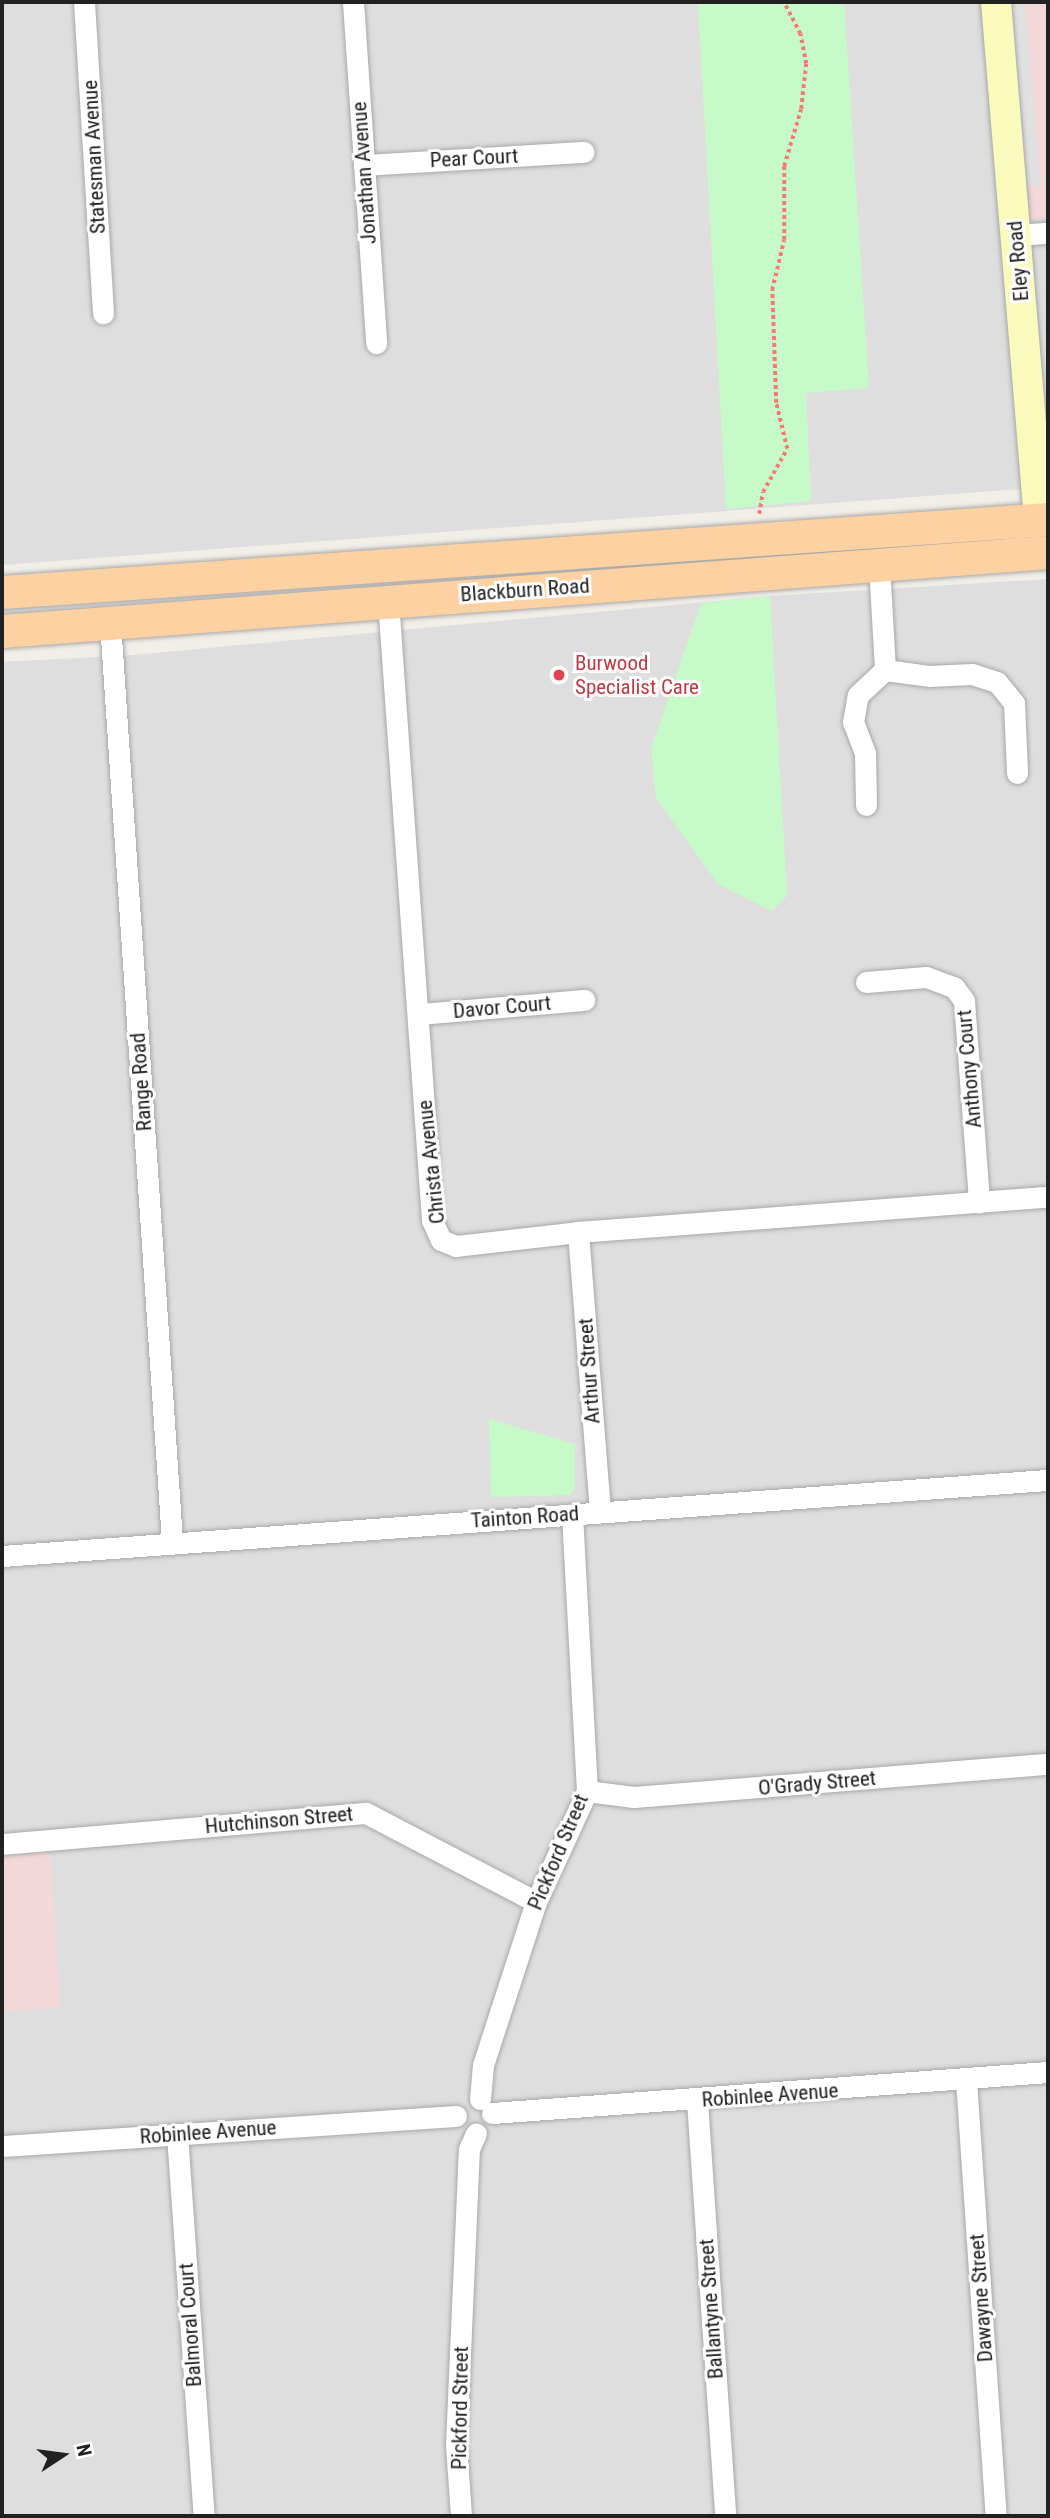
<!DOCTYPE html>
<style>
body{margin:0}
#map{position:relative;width:1050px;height:2518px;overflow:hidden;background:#f2eee8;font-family:"Roboto Condensed",sans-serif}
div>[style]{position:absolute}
.residential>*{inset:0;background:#dfdede}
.commercial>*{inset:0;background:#f2d8d8}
.park>*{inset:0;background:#c6fac8}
.parking>*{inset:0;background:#e1e1e1}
.path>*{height:3.5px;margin-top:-1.75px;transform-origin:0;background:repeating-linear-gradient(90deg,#fb7770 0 3.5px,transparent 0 7px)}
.roads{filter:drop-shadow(0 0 2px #a8a8a8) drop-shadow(0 0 2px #a8a8a8)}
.minor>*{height:21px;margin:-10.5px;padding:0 10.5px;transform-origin:10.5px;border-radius:10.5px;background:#fff}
.secondary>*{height:30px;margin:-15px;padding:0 15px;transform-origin:15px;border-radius:15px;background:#fafabd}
.primary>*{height:33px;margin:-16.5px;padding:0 16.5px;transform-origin:16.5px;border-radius:16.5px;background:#fdd1a2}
.dots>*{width:19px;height:19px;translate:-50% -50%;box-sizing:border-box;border:4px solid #fff;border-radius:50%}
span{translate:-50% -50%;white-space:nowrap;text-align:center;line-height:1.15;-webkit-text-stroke:6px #fff;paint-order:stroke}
.street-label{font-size:21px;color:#212121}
.health-label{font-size:21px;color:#be3a42}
.left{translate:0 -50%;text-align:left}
.frame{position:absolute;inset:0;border:4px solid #212121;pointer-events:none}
.north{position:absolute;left:28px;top:2420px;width:70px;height:70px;-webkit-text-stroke:5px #fff;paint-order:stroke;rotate:77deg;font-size:19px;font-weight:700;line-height:28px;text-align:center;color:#212121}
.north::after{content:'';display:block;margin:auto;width:24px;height:32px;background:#212121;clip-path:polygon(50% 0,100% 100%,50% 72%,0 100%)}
</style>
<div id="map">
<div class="residential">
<div style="clip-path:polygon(2px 2px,1048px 2px,1048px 487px,2px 565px)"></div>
<div style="clip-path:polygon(1048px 579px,1048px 2516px,2px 2516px,2px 662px,133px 655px,770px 596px)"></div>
</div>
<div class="commercial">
<div style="clip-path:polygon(1005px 2px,1048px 2px,1048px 219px,1023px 221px)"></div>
<div style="clip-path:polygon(50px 1850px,61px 2008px,2px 2011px,2px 1854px)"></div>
</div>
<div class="park">
<div style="clip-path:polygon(698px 2px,844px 2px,869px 388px,806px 393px,811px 501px,726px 509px)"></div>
<div style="clip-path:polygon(770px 596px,787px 896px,772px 911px,718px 884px,656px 798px,651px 749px,701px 603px)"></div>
<div style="clip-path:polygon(489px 1419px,575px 1444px,575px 1488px,570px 1495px,491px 1497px)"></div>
</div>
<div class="parking">
<div style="clip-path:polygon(1009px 2px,1025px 2px,1041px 187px,1023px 183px)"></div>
</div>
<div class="path">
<div style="left:759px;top:514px;width:22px;rotate:-80deg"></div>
<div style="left:763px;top:492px;width:49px;rotate:-60.8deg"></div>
<div style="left:787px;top:449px;width:47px;rotate:-103.4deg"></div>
<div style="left:776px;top:403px;width:113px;rotate:-92deg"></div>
<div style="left:772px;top:290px;width:51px;rotate:-76.5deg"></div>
<div style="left:784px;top:240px;width:74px;rotate:-90deg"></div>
<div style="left:784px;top:166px;width:59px;rotate:-73.4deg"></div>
<div style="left:801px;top:109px;width:45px;rotate:-83.7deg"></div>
<div style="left:806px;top:64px;width:31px;rotate:-101deg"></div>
<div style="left:800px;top:34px;width:36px;rotate:-117deg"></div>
</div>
<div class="roads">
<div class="minor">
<div style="left:84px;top:2px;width:312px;rotate:86.5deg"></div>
<div style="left:353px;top:2px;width:342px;rotate:86.1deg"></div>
<div style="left:364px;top:165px;width:220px;rotate:-3.4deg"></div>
<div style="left:1016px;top:235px;width:32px;rotate:-4deg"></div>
<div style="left:879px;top:565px;width:105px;rotate:86.7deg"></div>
<div style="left:388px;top:600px;width:622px;rotate:85.94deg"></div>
<div style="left:432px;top:1220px;width:22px;rotate:66deg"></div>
<div style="left:441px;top:1240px;width:16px;rotate:22deg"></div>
<div style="left:456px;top:1246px;width:123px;rotate:-6.5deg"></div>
<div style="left:578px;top:1232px;width:471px;rotate:-4.3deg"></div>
<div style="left:110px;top:622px;width:922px;rotate:86.14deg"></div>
<div style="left:866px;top:805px;width:52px;rotate:-91.1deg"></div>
<div style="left:865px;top:753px;width:33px;rotate:-111deg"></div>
<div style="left:853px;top:722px;width:27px;rotate:-80deg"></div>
<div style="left:858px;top:695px;width:37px;rotate:-43deg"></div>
<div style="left:885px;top:670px;width:44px;rotate:7.8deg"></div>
<div style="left:929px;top:676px;width:43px;rotate:-2.7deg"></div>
<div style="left:972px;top:674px;width:26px;rotate:18deg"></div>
<div style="left:997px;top:682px;width:27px;rotate:51deg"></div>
<div style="left:1014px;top:703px;width:70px;rotate:87.5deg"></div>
<div style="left:866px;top:982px;width:60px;rotate:-4.8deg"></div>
<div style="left:926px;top:977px;width:30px;rotate:20deg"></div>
<div style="left:954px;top:987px;width:17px;rotate:54deg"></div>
<div style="left:964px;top:1001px;width:202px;rotate:85.7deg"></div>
<div style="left:420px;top:1014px;width:165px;rotate:-4.9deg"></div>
<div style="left:578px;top:1232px;width:280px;rotate:85.5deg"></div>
<div style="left:2px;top:1556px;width:1049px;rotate:-4.16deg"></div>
<div style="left:587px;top:1791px;width:47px;rotate:7.3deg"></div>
<div style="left:634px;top:1797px;width:415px;rotate:-4.6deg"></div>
<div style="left:2px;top:1844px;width:365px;rotate:-4.9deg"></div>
<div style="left:366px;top:1813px;width:192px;rotate:27.6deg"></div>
<div style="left:966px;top:2080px;width:437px;rotate:86.1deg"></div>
<div style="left:480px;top:2099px;width:34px;rotate:-85deg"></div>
<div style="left:483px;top:2065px;width:171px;rotate:-72deg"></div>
<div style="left:536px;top:1902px;width:122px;rotate:-65.3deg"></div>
<div style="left:587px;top:1791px;width:277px;rotate:-93.1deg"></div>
<div style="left:697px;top:2101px;width:416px;rotate:86.1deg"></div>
<div style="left:492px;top:2113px;width:558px;rotate:-4.22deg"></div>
<div style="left:177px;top:2134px;width:383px;rotate:86deg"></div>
<div style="left:2px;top:2146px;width:455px;rotate:-3.8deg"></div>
<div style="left:461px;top:2516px;width:71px;rotate:-94deg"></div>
<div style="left:456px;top:2445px;width:296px;rotate:-87.5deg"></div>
<div style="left:469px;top:2149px;width:17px;rotate:-66deg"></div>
</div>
<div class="secondary">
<div style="left:996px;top:2px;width:520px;rotate:85.25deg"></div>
</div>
<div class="primary">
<div style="left:2px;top:592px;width:1049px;rotate:-3.99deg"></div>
<div style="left:2px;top:631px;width:1049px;rotate:-4.32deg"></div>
</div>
</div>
<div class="dots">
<div style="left:559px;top:675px;background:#e0444e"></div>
</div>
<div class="street-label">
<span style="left:94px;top:157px;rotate:-93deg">Statesman Avenue</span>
<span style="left:474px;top:158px;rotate:-3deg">Pear Court</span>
<span style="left:364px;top:173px;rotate:-94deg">Jonathan Avenue</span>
<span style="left:1018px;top:261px;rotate:-95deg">Eley Road</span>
<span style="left:525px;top:590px;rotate:-4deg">Blackburn Road</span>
<span style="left:502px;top:1007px;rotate:-5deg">Davor Court</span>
<span style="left:969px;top:1069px;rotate:-95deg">Anthony Court</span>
<span style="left:141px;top:1082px;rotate:-94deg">Range Road</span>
<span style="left:431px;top:1162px;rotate:-96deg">Christa Avenue</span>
<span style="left:589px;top:1371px;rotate:-94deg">Arthur Street</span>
<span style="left:525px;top:1517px;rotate:-4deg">Tainton Road</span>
<span style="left:817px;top:1783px;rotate:-5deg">O'Grady Street</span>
<span style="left:279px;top:1820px;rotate:-5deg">Hutchinson Street</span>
<span style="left:558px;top:1852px;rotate:-67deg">Pickford Street</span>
<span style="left:770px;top:2095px;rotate:-4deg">Robinlee Avenue</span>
<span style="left:208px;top:2132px;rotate:-4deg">Robinlee Avenue</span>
<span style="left:981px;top:2298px;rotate:-94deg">Dawayne Street</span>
<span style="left:711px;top:2309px;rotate:-94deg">Ballantyne Street</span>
<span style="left:190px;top:2325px;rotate:-94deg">Balmoral Court</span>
<span style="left:460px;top:2408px;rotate:-89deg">Pickford Street</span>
</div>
<div class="health-label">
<span class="left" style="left:575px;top:675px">Burwood<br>Specialist Care</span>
</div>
<div class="frame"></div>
<div class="north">N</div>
</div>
